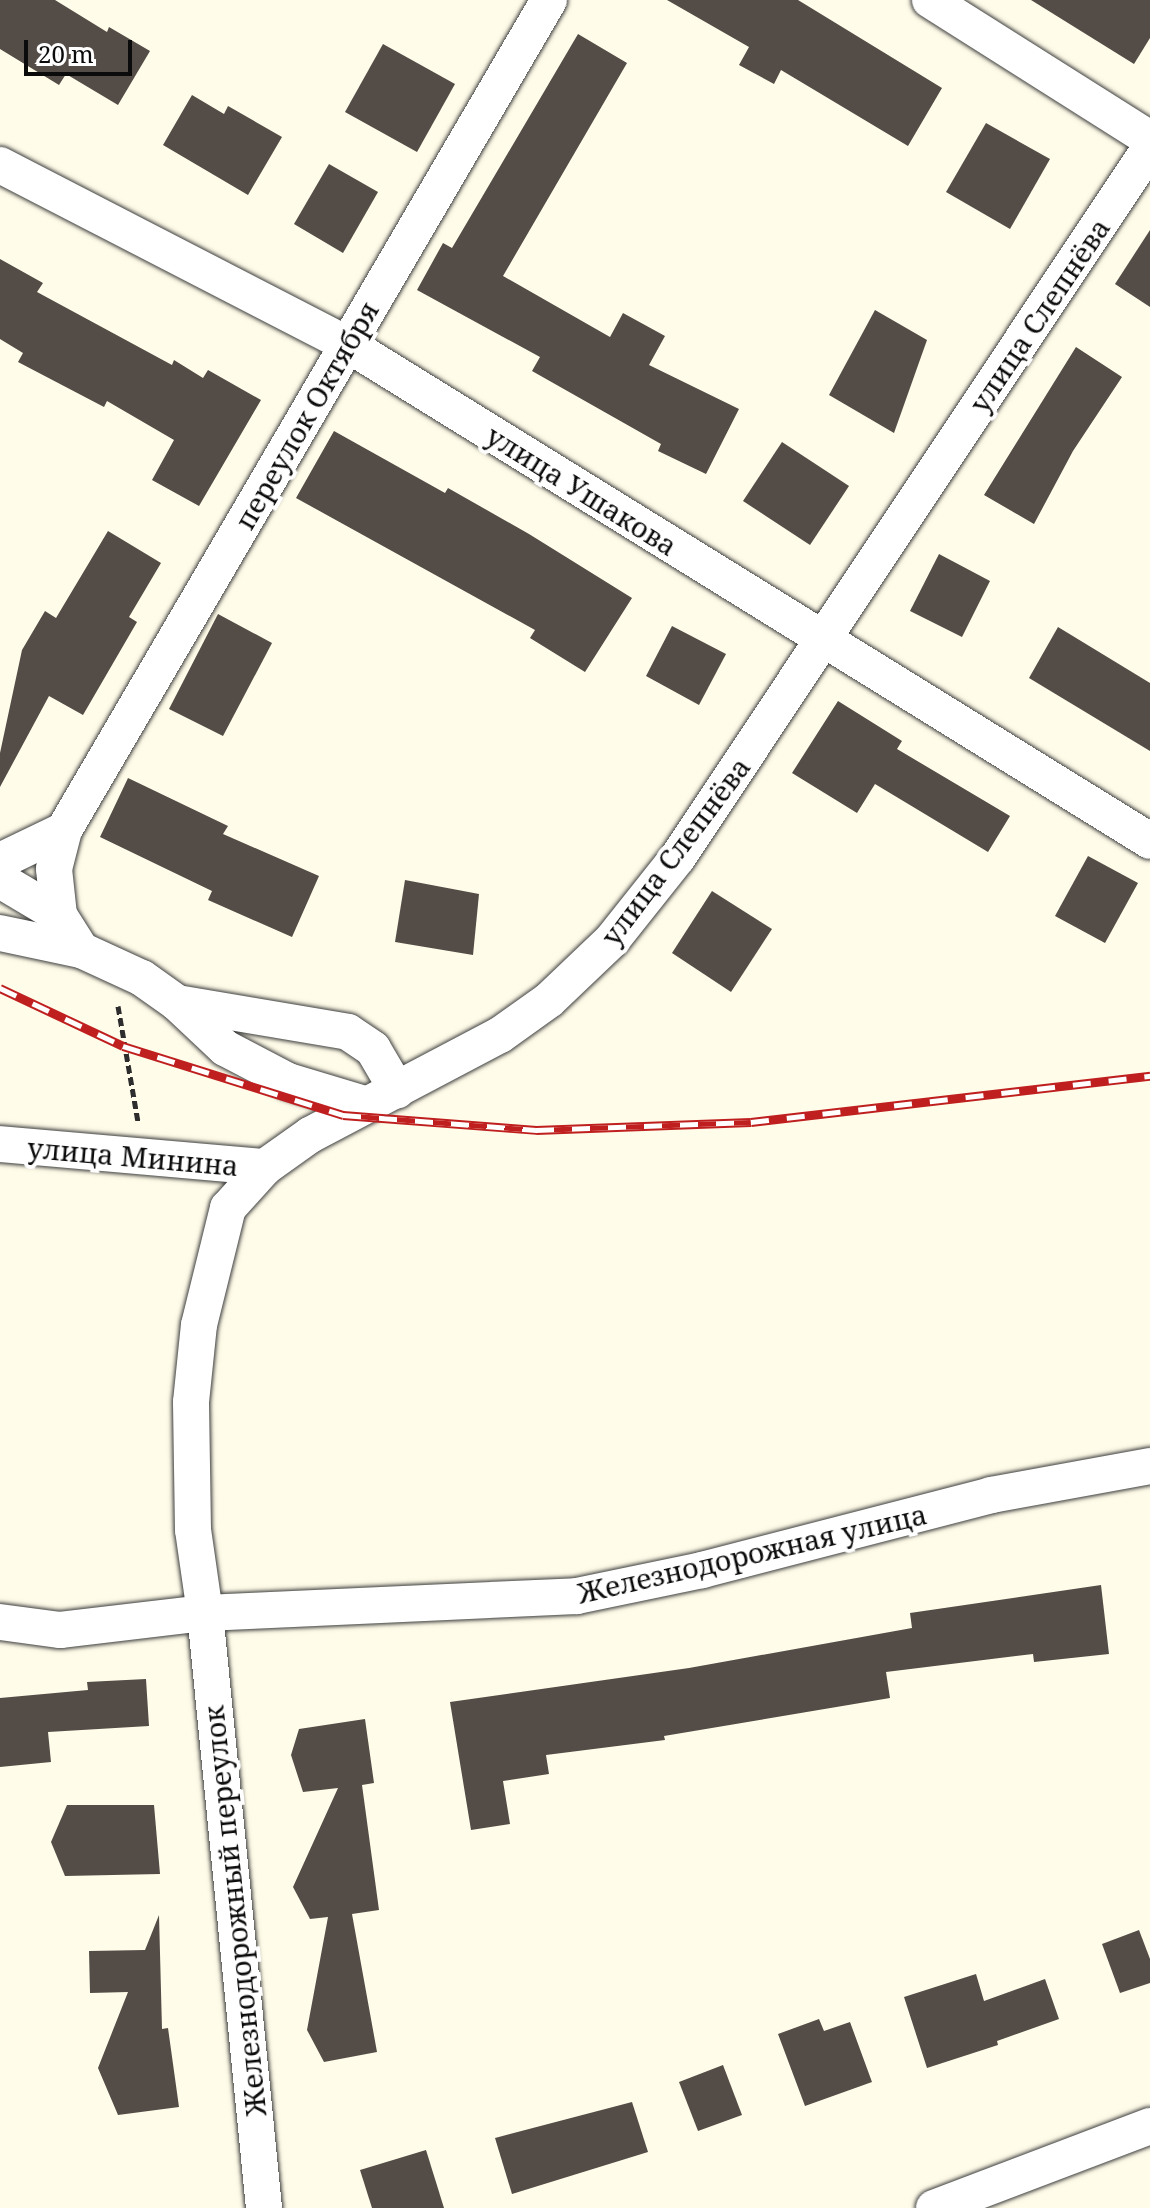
<!DOCTYPE html>
<meta charset="utf-8">
<style>
body{margin:0}
#map{position:relative;width:1150px;height:2208px;overflow:hidden;background:#fffce9;font-family:"Noto Serif",serif}
div>[style]{position:absolute}
.building>*{inset:0;background:#544c47}
.path>*{height:5px;margin-top:-2.5px;transform-origin:0;background:repeating-linear-gradient(90deg,#2d2d2d 0 8px,transparent 0 12px)}
.roads{filter:drop-shadow(0 0 2px #3e3e3e) drop-shadow(0 0 2px #3e3e3e)}
.minor>*{height:36px;margin:-18px;padding:0 18px;transform-origin:18px;border-radius:18px;background:#fff}
.rail>*{height:9px;margin-top:-4.5px;transform-origin:0;background:repeating-linear-gradient(90deg,#fff 0 18px,#bf1f1f 0 36px);box-sizing:border-box;border-block:2px solid #bf1f1f}
span{translate:-50% -50%;white-space:nowrap;text-align:center;line-height:1.15;-webkit-text-stroke:8px #fff;paint-order:stroke}
.street-label{font-size:28px;color:#0b0b0b}
.scale{position:absolute;left:24px;top:40px;width:108px;height:36px;box-sizing:border-box;border:4px solid #0b0b0b;border-top:0;padding-left:10px;font-size:24px;line-height:28px;white-space:nowrap;color:#0b0b0b;-webkit-text-stroke:6px #fff;paint-order:stroke}
</style>
<div id="map">
<div class="building">
<div style="clip-path:polygon(0 0,55px 0,107px 32px,109px 27px,150px 51px,118px 105px,66px 74px,59px 85px,0 49px)"></div>
<div style="clip-path:polygon(667px 0,798px 0,942px 88px,908px 146px,781px 70px,774px 84px,739px 65px,749px 47px)"></div>
<div style="clip-path:polygon(1031px 0,1150px 0,1150px 38px,1134px 64px)"></div>
<div style="clip-path:polygon(578px 34px,627px 63px,503px 276px,610px 337px,623px 313px,665px 336px,649px 365px,739px 409px,706px 474px,658px 451px,661px 444px,532px 371px,540px 357px,417px 290px,443px 243px,452px 248px)"></div>
<div style="clip-path:polygon(383px 44px,455px 84px,417px 152px,345px 112px)"></div>
<div style="clip-path:polygon(192px 95px,224px 114px,228px 106px,282px 137px,248px 195px,163px 145px)"></div>
<div style="clip-path:polygon(986px 123px,1050px 159px,1010px 229px,946px 192px)"></div>
<div style="clip-path:polygon(329px 164px,378px 192px,343px 253px,294px 224px)"></div>
<div style="clip-path:polygon(1150px 230px,1150px 307px,1115px 284px)"></div>
<div style="clip-path:polygon(0 259px,43px 283px,37px 292px,172px 365px,174px 360px,203px 378px,208px 370px,261px 400px,199px 506px,152px 480px,174px 440px,107px 401px,104px 407px,18px 362px,23px 353px,0 339px)"></div>
<div style="clip-path:polygon(875px 310px,927px 340px,894px 433px,829px 395px)"></div>
<div style="clip-path:polygon(1076px 347px,1122px 377px,1073px 451px,1034px 524px,984px 495px)"></div>
<div style="clip-path:polygon(334px 431px,445px 493px,448px 488px,529px 534px,632px 598px,585px 672px,530px 638px,535px 630px,296px 498px)"></div>
<div style="clip-path:polygon(782px 442px,849px 486px,810px 545px,743px 501px)"></div>
<div style="clip-path:polygon(108px 531px,161px 563px,129px 617px,137px 622px,83px 715px,49px 696px,0 787px,0 753px,22px 650px,45px 611px,56px 618px)"></div>
<div style="clip-path:polygon(939px 554px,990px 581px,962px 637px,910px 611px)"></div>
<div style="clip-path:polygon(218px 614px,272px 643px,223px 736px,169px 709px)"></div>
<div style="clip-path:polygon(672px 626px,726px 654px,699px 705px,646px 676px)"></div>
<div style="clip-path:polygon(1058px 627px,1150px 683px,1150px 751px,1029px 678px)"></div>
<div style="clip-path:polygon(838px 701px,902px 741px,897px 749px,1010px 816px,988px 852px,875px 784px,857px 813px,792px 773px)"></div>
<div style="clip-path:polygon(128px 778px,228px 826px,223px 834px,319px 876px,292px 937px,208px 900px,212px 891px,100px 837px)"></div>
<div style="clip-path:polygon(1088px 856px,1138px 883px,1105px 943px,1055px 916px)"></div>
<div style="clip-path:polygon(405px 880px,479px 894px,473px 955px,395px 942px)"></div>
<div style="clip-path:polygon(712px 891px,772px 929px,731px 992px,672px 953px)"></div>
<div style="clip-path:polygon(1101px 1585px,1109px 1654px,1034px 1662px,1033px 1654px,886px 1672px,890px 1698px,664px 1736px,665px 1740px,546px 1755px,549px 1774px,503px 1781px,510px 1824px,471px 1830px,450px 1702px,689px 1668px,912px 1628px,910px 1613px)"></div>
<div style="clip-path:polygon(146px 1679px,149px 1726px,48px 1732px,51px 1762px,0 1767px,0 1698px,88px 1690px,87px 1682px)"></div>
<div style="clip-path:polygon(365px 1719px,374px 1783px,362px 1785px,379px 1910px,352px 1914px,377px 2052px,324px 2062px,307px 2030px,328px 1917px,310px 1919px,293px 1887px,338px 1788px,303px 1792px,291px 1755px,299px 1729px)"></div>
<div style="clip-path:polygon(67px 1805px,154px 1805px,160px 1874px,65px 1876px,51px 1842px)"></div>
<div style="clip-path:polygon(159px 1915px,162px 2029px,168px 2028px,179px 2107px,118px 2115px,98px 2068px,128px 1992px,90px 1993px,89px 1951px,145px 1950px)"></div>
<div style="clip-path:polygon(1139px 1930px,1150px 1959px,1150px 1983px,1120px 1993px,1102px 1944px)"></div>
<div style="clip-path:polygon(976px 1974px,984px 2001px,1045px 1979px,1059px 2019px,997px 2041px,998px 2045px,927px 2068px,904px 1997px)"></div>
<div style="clip-path:polygon(819px 2019px,824px 2031px,850px 2022px,872px 2082px,805px 2106px,778px 2034px)"></div>
<div style="clip-path:polygon(723px 2065px,742px 2115px,698px 2131px,679px 2082px)"></div>
<div style="clip-path:polygon(632px 2102px,648px 2152px,512px 2194px,495px 2138px)"></div>
<div style="clip-path:polygon(426px 2150px,444px 2208px,372px 2208px,360px 2170px)"></div>
</div>
<div class="path">
<div style="left:118px;top:1006px;width:118px;rotate:80.2deg"></div>
</div>
<div class="roads">
<div class="minor">
<div style="left:930px;top:0;width:260px;rotate:32.3deg"></div>
<div style="left:0;top:165px;width:390px;rotate:27.3deg"></div>
<div style="left:347px;top:344px;width:944px;rotate:31.75deg"></div>
<div style="left:64px;top:830px;width:40px;rotate:104.4deg"></div>
<div style="left:54px;top:869px;width:46px;rotate:83.8deg"></div>
<div style="left:59px;top:915px;width:41px;rotate:57.8deg"></div>
<div style="left:0;top:861px;width:71px;rotate:-25.8deg"></div>
<div style="left:64px;top:830px;width:961px;rotate:-59.7deg"></div>
<div style="left:0;top:880px;width:69px;rotate:30.7deg"></div>
<div style="left:0;top:933px;width:83px;rotate:11.9deg"></div>
<div style="left:81px;top:950px;width:67px;rotate:24.7deg"></div>
<div style="left:142px;top:978px;width:43px;rotate:35.5deg"></div>
<div style="left:177px;top:1003px;width:66px;rotate:43.2deg"></div>
<div style="left:225px;top:1048px;width:71px;rotate:27.6deg"></div>
<div style="left:288px;top:1081px;width:79px;rotate:16.8deg"></div>
<div style="left:177px;top:1003px;width:173px;rotate:9.6deg"></div>
<div style="left:348px;top:1032px;width:30px;rotate:34deg"></div>
<div style="left:373px;top:1049px;width:48px;rotate:59.7deg"></div>
<div style="left:0;top:1144px;width:266px;rotate:5deg"></div>
<div style="left:0;top:1622px;width:61px;rotate:7.6deg"></div>
<div style="left:60px;top:1630px;width:146px;rotate:-6.7deg"></div>
<div style="left:205px;top:1613px;width:372px;rotate:-2.6deg"></div>
<div style="left:577px;top:1596px;width:128px;rotate:-11.7deg"></div>
<div style="left:702px;top:1570px;width:299px;rotate:-14.5deg"></div>
<div style="left:991px;top:1495px;width:162px;rotate:-10.3deg"></div>
<div style="left:264px;top:2208px;width:598px;rotate:-95.66deg"></div>
<div style="left:205px;top:1613px;width:84px;rotate:-98.2deg"></div>
<div style="left:193px;top:1530px;width:128px;rotate:-90.9deg"></div>
<div style="left:191px;top:1402px;width:77px;rotate:-84.1deg"></div>
<div style="left:199px;top:1325px;width:121px;rotate:-76.1deg"></div>
<div style="left:228px;top:1208px;width:55px;rotate:-47.9deg"></div>
<div style="left:265px;top:1167px;width:55px;rotate:-35.4deg"></div>
<div style="left:310px;top:1135px;width:215px;rotate:-27.8deg"></div>
<div style="left:500px;top:1035px;width:60px;rotate:-35.5deg"></div>
<div style="left:549px;top:1000px;width:87px;rotate:-43.6deg"></div>
<div style="left:612px;top:940px;width:106px;rotate:-51.5deg"></div>
<div style="left:678px;top:857px;width:852px;rotate:-56.35deg"></div>
<div style="left:934px;top:2208px;width:231px;rotate:-20.8deg"></div>
</div>
</div>
<div class="rail">
<div style="left:0;top:988px;width:136px;rotate:25.2deg"></div>
<div style="left:123px;top:1046px;width:231px;rotate:17.4deg"></div>
<div style="left:343px;top:1115px;width:194px;rotate:4.4deg"></div>
<div style="left:536px;top:1130px;width:215px;rotate:-2.1deg"></div>
<div style="left:751px;top:1122px;width:402px;rotate:-6.6deg"></div>
</div>
<div class="street-label">
<span style="left:1039px;top:315px;rotate:-56deg">улица Слепнёва</span>
<span style="left:306px;top:415px;rotate:-60deg">переулок Октября</span>
<span style="left:582px;top:490px;rotate:32deg">улица Ушакова</span>
<span style="left:675px;top:851px;rotate:-53deg">улица Слепнёва</span>
<span style="left:133px;top:1156px;rotate:5deg">улица Минина</span>
<span style="left:752px;top:1553px;rotate:-13deg">Железнодорожная улица</span>
<span style="left:234px;top:1911px;rotate:-96deg">Железнодорожный переулок</span>
</div>
<div class="scale">20 m</div>
</div>
